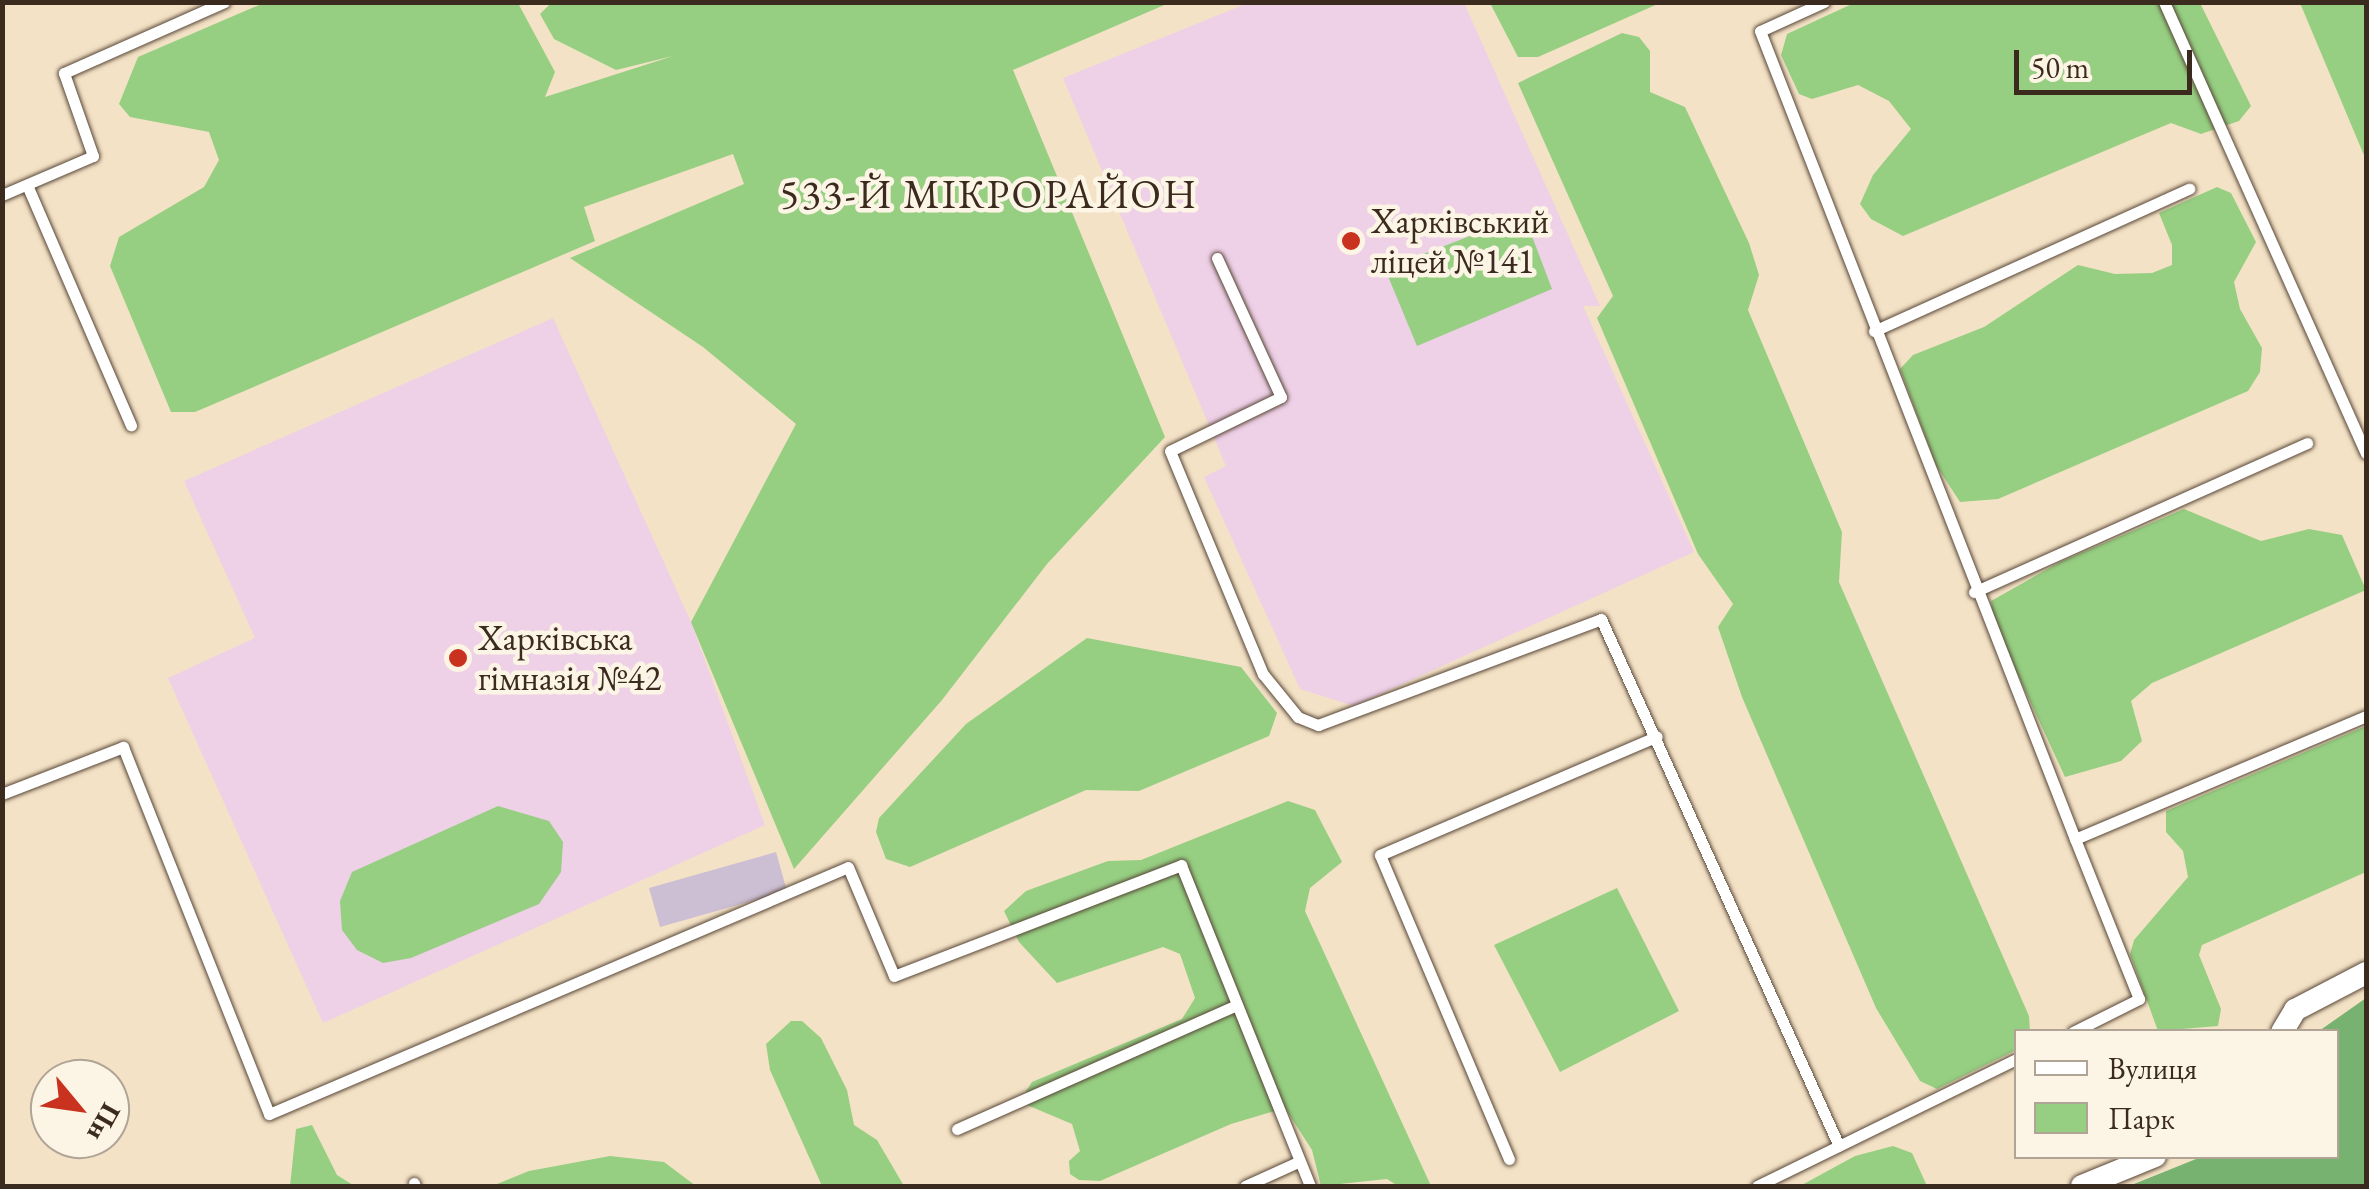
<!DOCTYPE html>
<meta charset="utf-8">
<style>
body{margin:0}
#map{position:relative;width:2369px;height:1189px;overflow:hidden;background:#f4e2c6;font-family:"EB Garamond",serif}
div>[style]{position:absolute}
.built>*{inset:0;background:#eed0e7}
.industrial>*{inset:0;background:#ccbed3}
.green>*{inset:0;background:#96cf82}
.forest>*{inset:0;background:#78b270}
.roads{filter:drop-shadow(0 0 2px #574637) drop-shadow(0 0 2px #574637)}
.lane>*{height:11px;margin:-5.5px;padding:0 5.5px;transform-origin:5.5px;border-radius:5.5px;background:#fff}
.street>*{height:22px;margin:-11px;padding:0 11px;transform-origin:11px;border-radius:11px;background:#fff}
.dots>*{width:28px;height:28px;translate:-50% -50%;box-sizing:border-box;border:5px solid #fcf5e5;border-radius:50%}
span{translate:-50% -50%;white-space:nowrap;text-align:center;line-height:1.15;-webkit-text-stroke:9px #fcf5e5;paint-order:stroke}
.poi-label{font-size:35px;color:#3b2a1e}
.left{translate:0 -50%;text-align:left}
.quarter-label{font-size:40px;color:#3b2a1e;letter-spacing:2.5px}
.frame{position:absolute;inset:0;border:5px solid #3b2a1e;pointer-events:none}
.legend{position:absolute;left:2014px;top:1029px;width:325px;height:130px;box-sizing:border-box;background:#fcf5e5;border:2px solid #afa495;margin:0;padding:12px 18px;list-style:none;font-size:30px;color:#3b2a1e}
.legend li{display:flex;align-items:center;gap:20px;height:50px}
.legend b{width:50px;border:2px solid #afa495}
.north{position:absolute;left:30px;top:1059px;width:100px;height:100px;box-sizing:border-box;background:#fcf5e5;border:2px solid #afa495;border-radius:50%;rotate:119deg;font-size:28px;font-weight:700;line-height:40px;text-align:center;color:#3b2a1e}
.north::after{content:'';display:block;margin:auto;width:35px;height:45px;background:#c8321e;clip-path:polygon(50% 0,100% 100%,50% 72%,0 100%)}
.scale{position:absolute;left:2014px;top:50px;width:178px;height:45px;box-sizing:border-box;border:5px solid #3b2a1e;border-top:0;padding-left:12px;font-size:30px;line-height:35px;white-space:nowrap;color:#3b2a1e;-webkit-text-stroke:8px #fcf5e5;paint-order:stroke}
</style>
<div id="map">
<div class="built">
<div style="clip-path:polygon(1248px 3px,1464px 3px,1600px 306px,1583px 306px,1694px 552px,1354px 706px,1300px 689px,1204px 477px,1226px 466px,1063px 78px)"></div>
<div style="clip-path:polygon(553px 318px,691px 622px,765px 825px,323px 1023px,168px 678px,255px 638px,184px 481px)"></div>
</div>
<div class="industrial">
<div style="clip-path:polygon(776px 852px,787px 891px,660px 927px,649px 888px)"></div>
</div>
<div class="green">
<div style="clip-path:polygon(266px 2px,518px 3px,555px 72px,545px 97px,673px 56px,616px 70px,554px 39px,540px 14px,551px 3px,1169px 3px,1013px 70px,1165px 437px,1047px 564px,942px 700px,794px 869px,691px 622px,796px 424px,703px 347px,570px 258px,744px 184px,733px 154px,584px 207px,595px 241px,195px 412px,171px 412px,110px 266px,119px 237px,204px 187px,219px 160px,209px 132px,130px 117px,119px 104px,138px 57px)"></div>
<div style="clip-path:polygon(1490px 3px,1489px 3px,1660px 3px,1538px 57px,1518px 57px)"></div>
<div style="clip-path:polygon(1854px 3px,2200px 3px,2251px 106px,2239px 121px,2201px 134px,2171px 123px,1903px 236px,1871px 219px,1860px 204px,1873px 175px,1911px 129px,1889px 101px,1858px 85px,1812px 99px,1799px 94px,1781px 55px,1787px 34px)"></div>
<div style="clip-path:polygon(2300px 3px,2366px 3px,2366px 160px)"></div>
<div style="clip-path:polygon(1622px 33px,1639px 37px,1650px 51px,1650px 92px,1685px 107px,1749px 243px,1759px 275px,1748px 310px,1842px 532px,1839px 582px,2029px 1016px,2030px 1031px,2016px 1032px,2016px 1050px,1937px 1089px,1920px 1081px,1876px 1008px,1742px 697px,1718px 627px,1733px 604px,1698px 554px,1597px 318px,1613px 296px,1518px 83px)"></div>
<div style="clip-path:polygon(2217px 187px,2231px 193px,2256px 242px,2234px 282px,2240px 309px,2262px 348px,2260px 372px,2248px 391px,1998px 499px,1960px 502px,1936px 465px,1900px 369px,1913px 355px,1984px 327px,2078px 265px,2115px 274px,2152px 273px,2172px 265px,2172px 245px,2159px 213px)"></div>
<div style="clip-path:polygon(1524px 215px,1552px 289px,1417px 346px,1385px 269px)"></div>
<div style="clip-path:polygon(2184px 509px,2261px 541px,2309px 529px,2342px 535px,2366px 590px,2152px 683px,2131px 701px,2142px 741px,2121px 761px,2065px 777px,1994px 623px,1991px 601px,2060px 562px)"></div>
<div style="clip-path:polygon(1087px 638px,1241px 667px,1277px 713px,1269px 736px,1139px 791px,1086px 790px,910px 867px,886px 859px,876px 832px,879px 818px,966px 724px)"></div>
<div style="clip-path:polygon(2366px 726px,2366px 872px,2202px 945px,2199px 955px,2221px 1009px,2218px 1026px,2158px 1031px,2130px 954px,2134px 940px,2188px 877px,2183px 851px,2166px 832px,2166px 811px)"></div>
<div style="clip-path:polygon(1288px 801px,1315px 810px,1342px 862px,1310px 888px,1305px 911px,1431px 1186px,1398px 1186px,1387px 1179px,1321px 1186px,1312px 1150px,1285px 1108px,1231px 1124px,1100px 1181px,1079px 1180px,1070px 1174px,1069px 1161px,1080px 1151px,1072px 1124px,1027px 1105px,1026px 1091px,1032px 1082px,1182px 1019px,1195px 998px,1180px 954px,1163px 947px,1057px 983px,1019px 942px,1004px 911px,1026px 891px,1108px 861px,1141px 860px)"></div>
<div style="clip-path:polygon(498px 806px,549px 821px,563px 842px,561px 872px,539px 904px,411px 958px,383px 963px,357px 950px,342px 930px,340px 901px,352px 872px)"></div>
<div style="clip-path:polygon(1617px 888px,1679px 1011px,1560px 1072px,1494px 945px)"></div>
<div style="clip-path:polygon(791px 1021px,802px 1021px,821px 1038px,847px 1090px,854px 1125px,877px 1140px,904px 1186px,822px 1186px,770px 1070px,766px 1044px)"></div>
<div style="clip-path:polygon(312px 1125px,337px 1175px,353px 1185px,398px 1186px,290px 1186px,296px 1129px)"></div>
<div style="clip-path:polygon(1893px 1146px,1912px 1153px,1927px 1186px,1800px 1186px,1855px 1156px)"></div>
<div style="clip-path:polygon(610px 1156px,664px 1162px,696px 1186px,492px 1186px,529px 1171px)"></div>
</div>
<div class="forest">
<div style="clip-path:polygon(2366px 998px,2366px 1186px,2129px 1186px,2201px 1157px,2336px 1156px,2336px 1032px,2319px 1031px)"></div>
</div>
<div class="roads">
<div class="lane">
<div style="left:1824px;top:2px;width:70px;rotate:155.6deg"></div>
<div style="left:1760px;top:31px;width:867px;rotate:68.7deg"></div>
<div style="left:2164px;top:2px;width:494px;rotate:65.9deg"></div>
<div style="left:27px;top:185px;width:262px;rotate:66.6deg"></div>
<div style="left:2px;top:195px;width:99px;rotate:-23.2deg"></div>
<div style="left:93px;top:156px;width:88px;rotate:-109.3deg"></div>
<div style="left:64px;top:73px;width:175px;rotate:-23.9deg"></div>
<div style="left:1217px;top:258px;width:153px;rotate:65.3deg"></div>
<div style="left:1281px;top:397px;width:123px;rotate:154.1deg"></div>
<div style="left:1170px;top:451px;width:242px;rotate:67.4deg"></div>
<div style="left:1263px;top:674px;width:55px;rotate:50.9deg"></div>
<div style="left:1298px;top:717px;width:22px;rotate:22deg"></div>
<div style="left:1318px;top:725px;width:302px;rotate:-20.5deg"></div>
<div style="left:1601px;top:619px;width:578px;rotate:65.7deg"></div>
<div style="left:1874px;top:331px;width:346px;rotate:-24.3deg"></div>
<div style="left:1974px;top:592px;width:365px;rotate:-24.1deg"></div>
<div style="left:2px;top:794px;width:130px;rotate:-21.2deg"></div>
<div style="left:123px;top:747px;width:395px;rotate:68.3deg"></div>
<div style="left:269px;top:1114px;width:629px;rotate:-23.1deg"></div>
<div style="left:848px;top:867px;width:118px;rotate:67.1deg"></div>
<div style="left:894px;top:976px;width:308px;rotate:-21.1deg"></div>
<div style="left:1181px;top:865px;width:346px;rotate:68.1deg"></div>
<div style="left:2073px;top:1032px;width:74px;rotate:-26.6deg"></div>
<div style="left:2139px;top:999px;width:172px;rotate:-111.8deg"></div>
<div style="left:2075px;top:839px;width:316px;rotate:-22.9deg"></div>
<div style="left:957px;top:1129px;width:306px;rotate:-23.9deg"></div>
<div style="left:1509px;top:1159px;width:330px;rotate:-113deg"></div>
<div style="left:1380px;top:855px;width:301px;rotate:-23.2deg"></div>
<div style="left:414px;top:1183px;width:3px;rotate:72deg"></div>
<div style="left:1245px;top:1186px;width:60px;rotate:-24.4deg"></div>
<div style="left:1757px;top:1186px;width:288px;rotate:-26.1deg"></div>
</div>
<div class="street">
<div style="left:2282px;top:1032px;width:26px;rotate:-59deg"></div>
<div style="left:2295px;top:1010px;width:80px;rotate:-27.5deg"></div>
<div style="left:2082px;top:1186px;width:79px;rotate:-22.3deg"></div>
</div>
</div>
<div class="dots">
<div style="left:1351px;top:241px;background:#c8321e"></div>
<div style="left:458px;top:658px;background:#c8321e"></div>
</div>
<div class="poi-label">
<span class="left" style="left:1371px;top:241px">Харківський<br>ліцей №141</span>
<span class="left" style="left:478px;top:658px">Харківська<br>гімназія №42</span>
</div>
<div class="quarter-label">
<span style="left:989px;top:194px">533-Й МІКРОРАЙОН</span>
</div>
<div class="frame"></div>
<ul class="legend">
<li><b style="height:12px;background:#fff"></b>Вулиця</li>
<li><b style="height:28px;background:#96cf82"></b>Парк</li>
</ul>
<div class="north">Пн</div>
<div class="scale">50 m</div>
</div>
